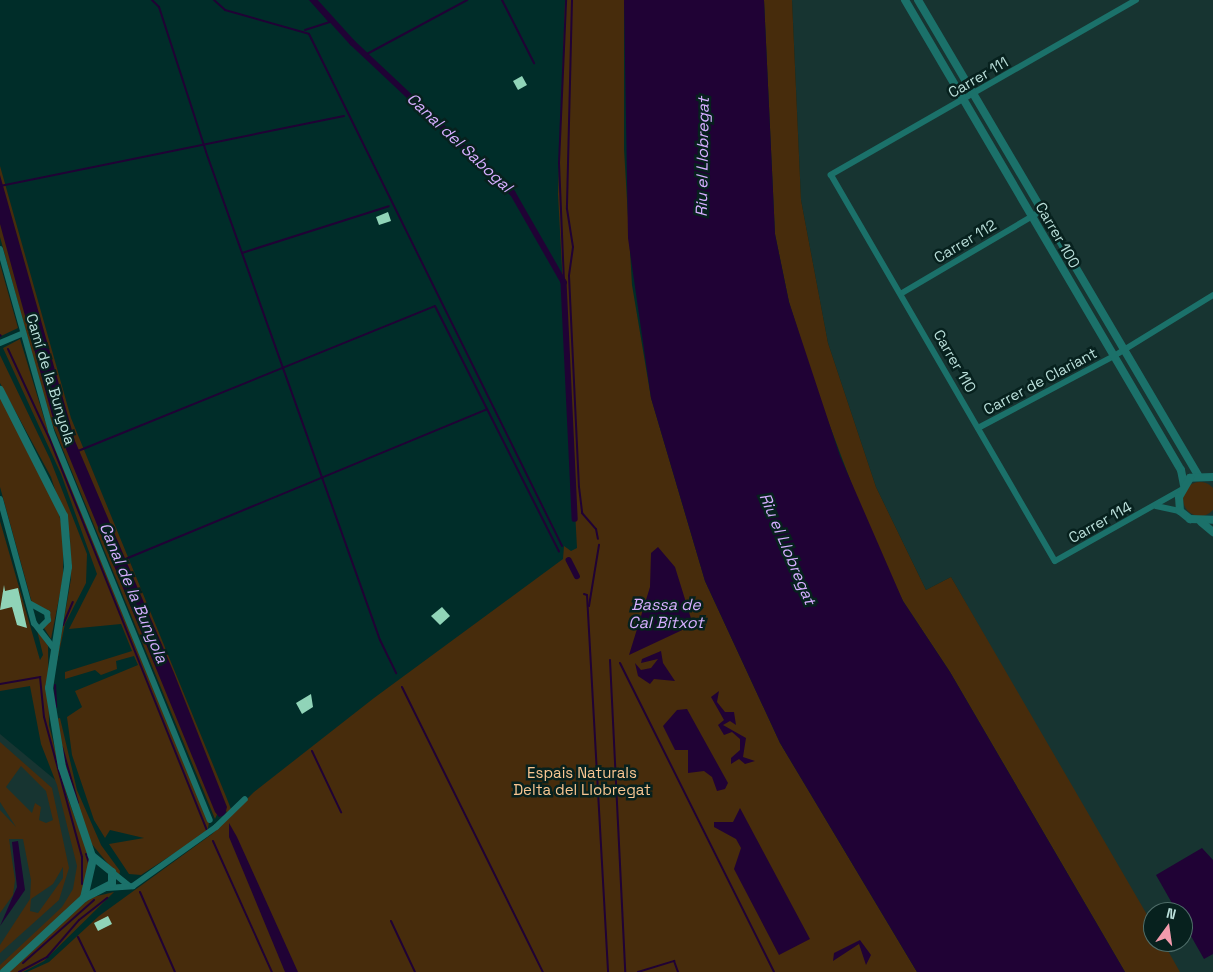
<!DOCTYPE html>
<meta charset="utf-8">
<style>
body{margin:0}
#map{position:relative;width:1213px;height:972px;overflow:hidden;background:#002d29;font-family:"Space Grotesk",sans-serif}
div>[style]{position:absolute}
.built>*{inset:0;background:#173431}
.green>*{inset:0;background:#472c0c}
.round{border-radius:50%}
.water>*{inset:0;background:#200235}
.stream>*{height:2px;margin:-1px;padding:0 1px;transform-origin:1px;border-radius:1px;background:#200235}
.canal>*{height:5.5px;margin:-2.75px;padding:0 2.75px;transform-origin:2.75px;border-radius:2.75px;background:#200235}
.building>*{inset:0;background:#90d4b8}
.minor>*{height:6px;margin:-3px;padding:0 3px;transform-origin:3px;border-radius:3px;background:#1b716a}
.tertiary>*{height:8px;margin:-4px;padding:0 4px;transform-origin:4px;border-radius:4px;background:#1b716a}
span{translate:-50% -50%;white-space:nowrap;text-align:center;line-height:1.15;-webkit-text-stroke:5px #07211e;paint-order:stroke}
.street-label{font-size:15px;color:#badfda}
.park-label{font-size:15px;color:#f8c692}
.water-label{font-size:16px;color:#d6aeff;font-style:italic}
.north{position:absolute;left:1143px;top:902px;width:50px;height:50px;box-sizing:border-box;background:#07211e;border:1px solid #4f6d69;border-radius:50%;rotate:14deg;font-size:14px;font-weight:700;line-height:20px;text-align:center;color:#badfda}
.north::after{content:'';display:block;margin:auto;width:18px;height:22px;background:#f39aac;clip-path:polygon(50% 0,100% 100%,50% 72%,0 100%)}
</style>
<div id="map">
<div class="built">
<div style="clip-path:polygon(792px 0,1213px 0,1213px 972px,1177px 972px,1159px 942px,1183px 942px,1183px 912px,1153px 912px,1153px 931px,951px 577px,926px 590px,876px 487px,828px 343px,801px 200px)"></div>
<div style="clip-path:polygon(0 734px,59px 783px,80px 869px,72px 899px,0 970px)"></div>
</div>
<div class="green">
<div style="clip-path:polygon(565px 0,624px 0,624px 149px,632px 285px,651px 398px,705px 581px,780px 743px,917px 972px,27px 972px,49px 962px,99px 916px,212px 834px,254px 792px,374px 698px,563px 559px,564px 546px,571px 551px,577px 548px,558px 194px)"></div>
<div style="clip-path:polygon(764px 0,792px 0,801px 200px,828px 343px,876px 487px,926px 590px,951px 577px,1153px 925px,1153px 942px,1163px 942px,1180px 972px,1125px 972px,950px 672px,903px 601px,872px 538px,819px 397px,789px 302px,775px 234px)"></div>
<div style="clip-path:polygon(0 166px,71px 418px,225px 794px,231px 809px,227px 813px,71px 438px,0 191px)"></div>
<div style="clip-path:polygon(0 216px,25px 313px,218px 812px,215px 819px,49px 416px,0 237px)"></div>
<div style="clip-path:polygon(0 264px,18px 328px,1px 336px,0 335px)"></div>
<div style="clip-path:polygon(20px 339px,44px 418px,209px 823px,207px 832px,141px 875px,129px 874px,109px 844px,144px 838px,110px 830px,105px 838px,94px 820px,72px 755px,67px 717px,82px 707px,75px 691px,138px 665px,134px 656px,116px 661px,117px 669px,101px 675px,95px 670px,65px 679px,65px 672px,132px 651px,121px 624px,69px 629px,97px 574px,61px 474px,3px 348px)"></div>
<div style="clip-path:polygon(0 355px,50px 459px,87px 554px,86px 583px,65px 624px,54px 676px,71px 579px,70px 537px,51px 477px,0 383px)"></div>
<div style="clip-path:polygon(0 396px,55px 502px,63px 528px,63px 578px,51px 639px,44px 628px,50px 611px,32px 603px,0 487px)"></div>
<div class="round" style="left:1183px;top:482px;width:34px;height:34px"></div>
<div style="clip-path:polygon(0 521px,40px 660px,43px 655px,37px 630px,48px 646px,49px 725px,67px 796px,91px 861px,84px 893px,77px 901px,0 971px,0 965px,62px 907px,73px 889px,77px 866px,57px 785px,41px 744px,30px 686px,0 691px)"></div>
<div style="clip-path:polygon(60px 718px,77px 790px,101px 845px,120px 871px,119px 877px,90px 842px,67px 771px,56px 719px)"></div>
<div style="clip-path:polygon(evenodd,0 742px,52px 788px,69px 868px,59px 900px,0 953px,0 945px,30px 899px,31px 880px,23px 839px,9px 839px,15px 880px,13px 895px,0 913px,0 810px,16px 827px,0 802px,0 742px,21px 766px,46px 791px,53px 820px,46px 823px,39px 820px,41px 807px,35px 803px,32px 813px,6px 787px,21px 766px,0 742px,63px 867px,63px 878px,38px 913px,30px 911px,31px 899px,53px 884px,63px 867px)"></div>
<div style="clip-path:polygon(114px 892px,44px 961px,23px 972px,9px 972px,89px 898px)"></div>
</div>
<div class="water">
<div style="clip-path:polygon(624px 0,764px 0,775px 234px,789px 302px,840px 456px,903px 601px,950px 672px,1125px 972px,917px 972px,780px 743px,705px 581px,651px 398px,628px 238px)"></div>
<div style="clip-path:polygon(0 175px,75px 441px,174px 673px,227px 807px,225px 815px,219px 817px,215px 812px,52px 415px,0 224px)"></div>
<div style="clip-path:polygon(658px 547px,675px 567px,693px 625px,629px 655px,650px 587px,651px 553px)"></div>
<div style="clip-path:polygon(661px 651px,663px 663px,675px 681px,654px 679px,650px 684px,638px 676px,635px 663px,641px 670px,651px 668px,658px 659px,641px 663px,642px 659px)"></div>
<div style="clip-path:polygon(719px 691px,717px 702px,725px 712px,734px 712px,736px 725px,730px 721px,723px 725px,746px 738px,743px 757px,755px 761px,745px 764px,739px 759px,731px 764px,731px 758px,740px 750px,740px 739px,732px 732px,724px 735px,718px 725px,724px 720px,711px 697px)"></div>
<div style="clip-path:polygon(687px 709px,728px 783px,725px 789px,717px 791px,712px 777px,704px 771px,688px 773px,688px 750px,675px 750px,663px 726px,677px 710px)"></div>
<div style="clip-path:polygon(740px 808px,810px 939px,779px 955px,734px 869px,741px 848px,736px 839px,714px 827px,714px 822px,733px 822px)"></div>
<div style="clip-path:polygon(229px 823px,237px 837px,298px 972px,285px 972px,229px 837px)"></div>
<div style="clip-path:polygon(18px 841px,25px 890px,0 926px,17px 887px,12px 842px)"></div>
<div style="clip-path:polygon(1202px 848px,1213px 860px,1213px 954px,1204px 959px,1183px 922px,1183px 912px,1177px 912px,1156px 875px)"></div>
<div style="clip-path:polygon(860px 940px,871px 955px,866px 965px,859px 944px,833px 961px,834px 953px)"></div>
</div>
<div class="stream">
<div style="left:152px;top:0;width:10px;rotate:45deg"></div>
<div style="left:159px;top:7px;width:152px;rotate:72deg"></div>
<div style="left:206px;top:152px;width:518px;rotate:70.38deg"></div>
<div style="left:380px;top:640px;width:37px;rotate:64deg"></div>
<div style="left:214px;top:0;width:15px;rotate:42deg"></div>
<div style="left:225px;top:10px;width:87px;rotate:15.9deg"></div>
<div style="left:309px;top:34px;width:571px;rotate:63.7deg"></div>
<div style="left:502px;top:0;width:71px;rotate:63.1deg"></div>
<div style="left:572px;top:0;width:209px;rotate:91.4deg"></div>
<div style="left:567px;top:209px;width:38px;rotate:81deg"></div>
<div style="left:573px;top:247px;width:29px;rotate:98deg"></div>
<div style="left:569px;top:276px;width:211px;rotate:87.3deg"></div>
<div style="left:579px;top:487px;width:26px;rotate:83deg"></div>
<div style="left:582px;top:513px;width:21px;rotate:49deg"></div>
<div style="left:596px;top:529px;width:10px;rotate:79deg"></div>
<div style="left:305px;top:30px;width:26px;rotate:-18deg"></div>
<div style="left:330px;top:22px;width:30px;rotate:-132deg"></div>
<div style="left:365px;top:55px;width:116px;rotate:-28.3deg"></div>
<div style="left:0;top:186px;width:351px;rotate:-11.5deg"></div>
<div style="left:242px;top:253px;width:154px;rotate:-17.7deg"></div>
<div style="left:564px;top:282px;width:119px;rotate:-92.4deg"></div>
<div style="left:559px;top:163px;width:163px;rotate:-87.5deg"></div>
<div style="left:0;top:335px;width:1px;rotate:45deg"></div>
<div style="left:8px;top:349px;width:100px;rotate:65.2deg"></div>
<div style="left:50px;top:440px;width:420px;rotate:68.1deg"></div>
<div style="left:78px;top:451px;width:385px;rotate:-22.1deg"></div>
<div style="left:435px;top:306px;width:275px;rotate:63.2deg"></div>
<div style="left:123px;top:560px;width:393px;rotate:-22.5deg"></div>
<div style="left:584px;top:594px;width:3px;rotate:18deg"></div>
<div style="left:587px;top:595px;width:378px;rotate:86.8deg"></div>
<div style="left:589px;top:606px;width:62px;rotate:-80.7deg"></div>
<div style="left:63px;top:625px;width:25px;rotate:-67deg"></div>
<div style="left:610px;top:660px;width:312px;rotate:87.2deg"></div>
<div style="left:620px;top:663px;width:345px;rotate:63.5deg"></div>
<div style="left:0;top:684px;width:41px;rotate:-9.9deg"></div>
<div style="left:40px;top:677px;width:40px;rotate:84.3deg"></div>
<div style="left:44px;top:717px;width:145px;rotate:74.8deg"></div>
<div style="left:82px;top:857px;width:27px;rotate:90deg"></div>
<div style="left:55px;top:685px;width:22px;rotate:87deg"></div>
<div style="left:402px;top:687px;width:318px;rotate:63.7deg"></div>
<div style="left:62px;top:747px;width:58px;rotate:74.1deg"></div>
<div style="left:312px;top:751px;width:68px;rotate:64.6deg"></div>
<div style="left:213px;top:841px;width:144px;rotate:65.8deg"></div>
<div style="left:86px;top:854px;width:9px;rotate:72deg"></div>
<div style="left:140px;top:892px;width:87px;rotate:66.4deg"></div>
<div style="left:391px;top:921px;width:56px;rotate:64.8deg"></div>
<div style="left:78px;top:937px;width:39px;rotate:64deg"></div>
<div style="left:23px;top:963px;width:95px;rotate:-41.6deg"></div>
<div style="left:19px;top:972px;width:32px;rotate:-28deg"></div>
<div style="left:47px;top:957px;width:49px;rotate:-49.1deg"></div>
<div style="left:79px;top:920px;width:36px;rotate:-38deg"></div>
<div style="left:638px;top:972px;width:38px;rotate:-17deg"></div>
<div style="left:674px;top:961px;width:12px;rotate:70deg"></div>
</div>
<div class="canal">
<div style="left:314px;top:0;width:58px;rotate:47.8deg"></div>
<div style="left:353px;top:43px;width:219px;rotate:43.2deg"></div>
<div style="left:513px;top:193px;width:103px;rotate:60.2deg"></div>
<div style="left:564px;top:282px;width:237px;rotate:87.3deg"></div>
<div style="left:569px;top:560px;width:18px;rotate:63deg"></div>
</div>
<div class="building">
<div style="clip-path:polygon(522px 76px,527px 85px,518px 90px,513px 81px)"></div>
<div style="clip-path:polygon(388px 212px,391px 221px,379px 225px,376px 217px)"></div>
<div style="clip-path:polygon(4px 585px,5px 591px,18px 588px,27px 628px,17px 625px,12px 607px,0 610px)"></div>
<div style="clip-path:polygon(442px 607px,450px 616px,440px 625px,431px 616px)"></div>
<div style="clip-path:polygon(311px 694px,313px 707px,302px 714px,296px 703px)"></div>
<div style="clip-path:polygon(108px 916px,112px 924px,98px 931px,94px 923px)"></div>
</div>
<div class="minor">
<div style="left:1136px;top:0;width:352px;rotate:150.2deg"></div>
<div style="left:831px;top:175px;width:446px;rotate:59.9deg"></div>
<div style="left:1055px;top:561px;width:145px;rotate:-29.4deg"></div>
<div style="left:0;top:249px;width:189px;rotate:74.3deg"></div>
<div style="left:51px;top:431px;width:420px;rotate:67.8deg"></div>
<div style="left:902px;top:293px;width:161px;rotate:-30.5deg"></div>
<div style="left:0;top:343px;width:25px;rotate:-23deg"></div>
<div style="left:978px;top:428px;width:154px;rotate:-27.9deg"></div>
<div style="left:1114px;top:356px;width:116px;rotate:-31.6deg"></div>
<div style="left:0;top:499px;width:129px;rotate:74.7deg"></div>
<div style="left:34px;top:623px;width:31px;rotate:52deg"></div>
<div style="left:1156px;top:506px;width:25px;rotate:12deg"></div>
<div style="left:29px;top:603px;width:21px;rotate:29deg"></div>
<div style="left:47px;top:613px;width:7px;rotate:82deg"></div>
<div style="left:48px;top:620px;width:10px;rotate:135deg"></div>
<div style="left:112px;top:872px;width:22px;rotate:39deg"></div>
<div style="left:107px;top:888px;width:26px;rotate:-4deg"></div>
<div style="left:133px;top:886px;width:102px;rotate:-35.4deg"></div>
<div style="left:216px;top:827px;width:40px;rotate:-44deg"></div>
</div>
<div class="tertiary">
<div style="left:905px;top:0;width:545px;rotate:59.58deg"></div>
<div style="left:1181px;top:470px;width:15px;rotate:79deg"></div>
<div style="left:918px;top:0;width:551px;rotate:59.48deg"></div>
<div style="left:0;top:390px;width:141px;rotate:63.1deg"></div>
<div style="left:64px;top:516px;width:51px;rotate:85.5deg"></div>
<div style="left:68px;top:567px;width:122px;rotate:98.9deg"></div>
<div style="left:49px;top:688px;width:80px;rotate:80.7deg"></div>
<div style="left:62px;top:767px;width:97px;rotate:71.4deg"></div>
<div style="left:93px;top:859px;width:40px;rotate:103deg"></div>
<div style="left:1213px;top:477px;width:23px;rotate:178deg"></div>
<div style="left:1190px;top:478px;width:22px;rotate:120deg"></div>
<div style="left:1179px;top:497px;width:14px;rotate:86deg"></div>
<div style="left:1180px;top:511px;width:13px;rotate:39deg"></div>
<div style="left:1190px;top:519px;width:23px;rotate:2deg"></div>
<div style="left:1201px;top:522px;width:16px;rotate:40deg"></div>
<div style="left:4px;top:972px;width:109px;rotate:-42.8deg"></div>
<div style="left:84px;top:898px;width:31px;rotate:-27deg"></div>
<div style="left:112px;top:884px;width:12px;rotate:-90deg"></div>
<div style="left:112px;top:872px;width:26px;rotate:-141deg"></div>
</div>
<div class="street-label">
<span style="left:978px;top:77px;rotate:-30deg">Carrer 111</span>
<span style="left:1058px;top:235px;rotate:60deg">Carrer 100</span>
<span style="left:965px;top:241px;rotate:-31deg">Carrer 112</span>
<span style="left:955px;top:361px;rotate:60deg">Carrer 110</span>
<span style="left:51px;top:379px;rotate:73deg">Camí de la Bunyola</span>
<span style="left:1040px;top:381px;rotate:-28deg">Carrer de Clariant</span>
<span style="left:1100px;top:522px;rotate:-29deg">Carrer 114</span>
</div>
<div class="park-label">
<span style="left:582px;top:781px">Espais Naturals<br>Delta del Llobregat</span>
</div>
<div class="water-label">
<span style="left:459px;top:143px;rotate:43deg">Canal del Sabogal</span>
<span style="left:703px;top:157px;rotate:-89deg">Riu el Llobregat</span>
<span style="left:787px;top:549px;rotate:67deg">Riu el Llobregat</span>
<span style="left:133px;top:593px;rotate:67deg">Canal de la Bunyola</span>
<span style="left:666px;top:614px">Bassa de<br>Cal Bitxot</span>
</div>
<div class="north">N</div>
</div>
